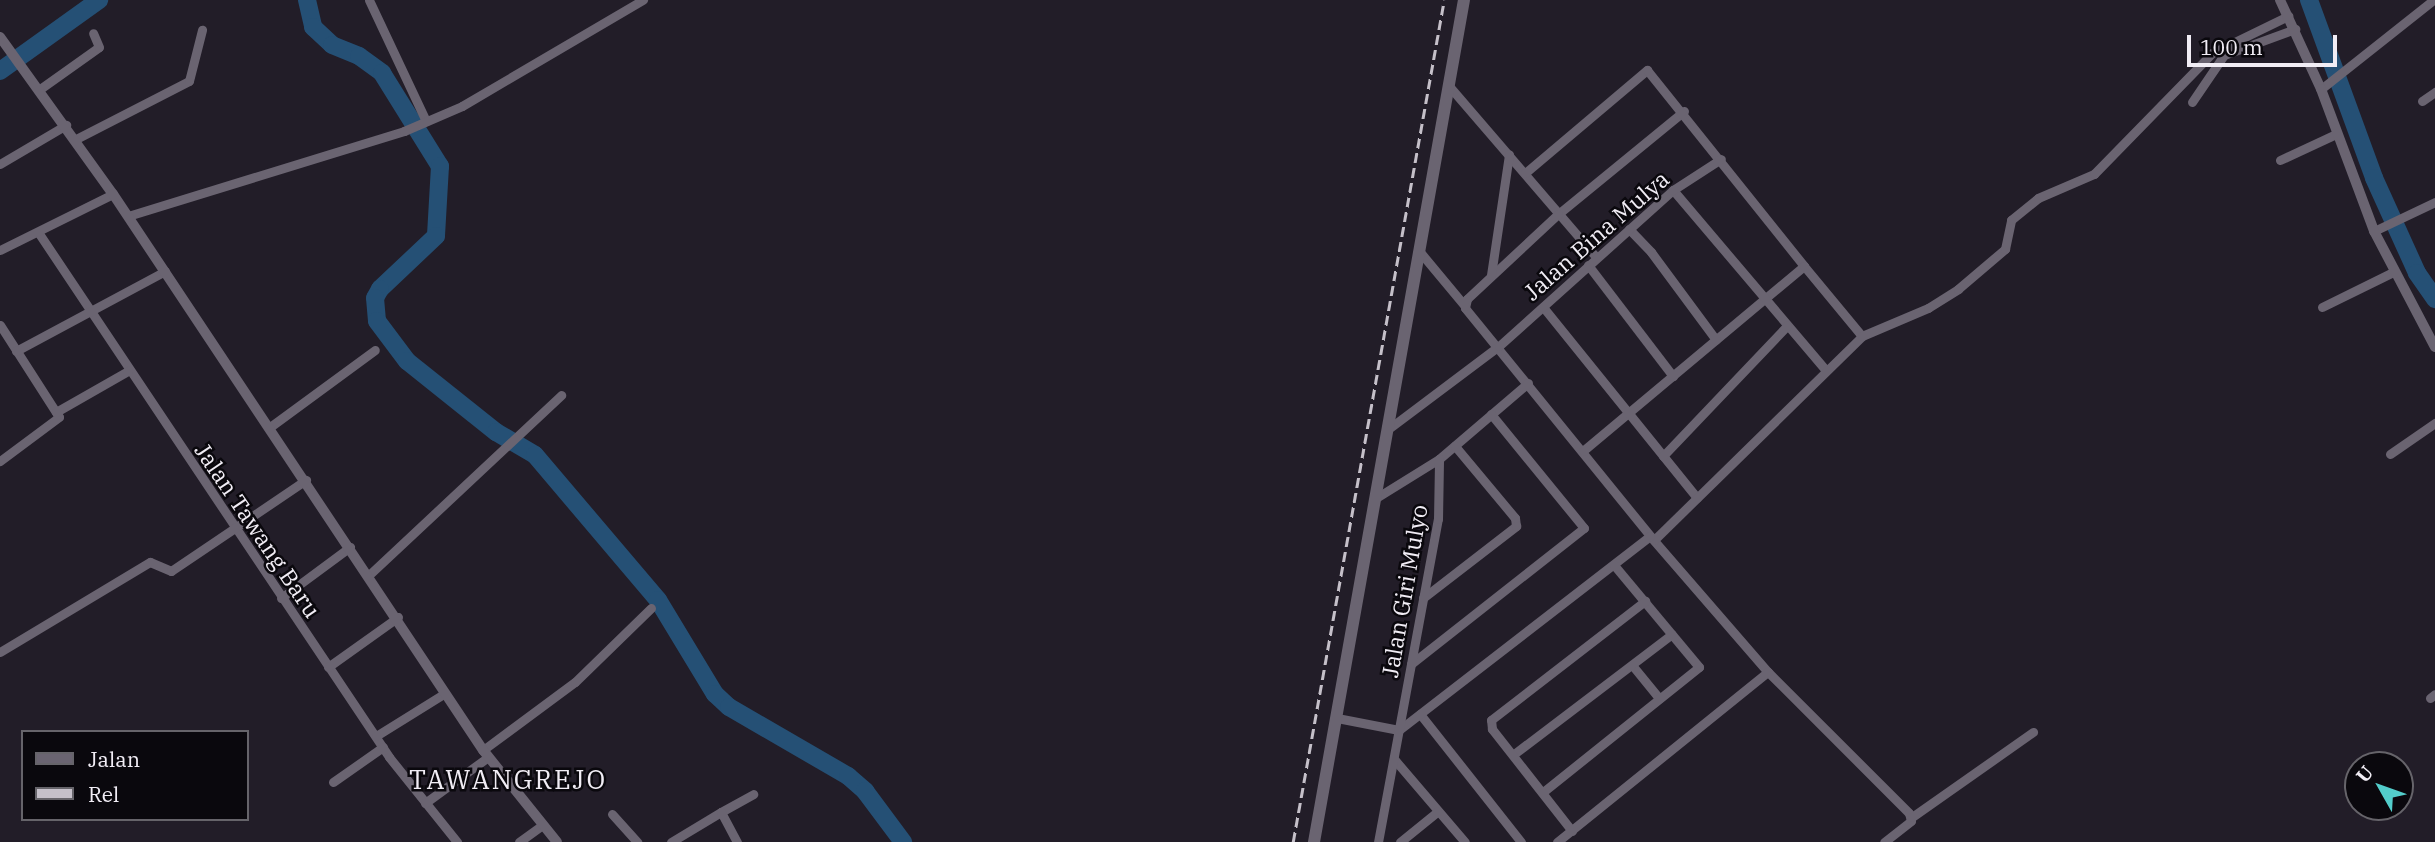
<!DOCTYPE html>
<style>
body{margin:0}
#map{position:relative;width:2435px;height:842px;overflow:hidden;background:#221d28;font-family:"IBM Plex Serif",serif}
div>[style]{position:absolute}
.river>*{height:18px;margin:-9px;padding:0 9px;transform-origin:9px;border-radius:9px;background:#255075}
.minor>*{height:9px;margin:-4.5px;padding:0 4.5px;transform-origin:4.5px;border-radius:4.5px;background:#6a6471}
.tertiary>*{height:10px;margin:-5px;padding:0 5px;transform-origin:5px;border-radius:5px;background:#6a6471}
.secondary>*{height:12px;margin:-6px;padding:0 6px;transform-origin:6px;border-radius:6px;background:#6a6471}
.rail>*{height:2.5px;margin-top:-1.25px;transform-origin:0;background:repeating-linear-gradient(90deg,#c5c0c9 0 10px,transparent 0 15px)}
span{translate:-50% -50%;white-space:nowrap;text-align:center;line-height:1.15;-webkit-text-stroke:5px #0a080d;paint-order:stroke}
.street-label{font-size:23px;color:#f1edf5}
.quarter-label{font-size:26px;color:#f1edf5;letter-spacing:2px}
.legend{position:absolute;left:21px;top:730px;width:228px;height:91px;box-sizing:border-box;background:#0a080d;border:2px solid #66646a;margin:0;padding:9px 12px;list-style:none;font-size:21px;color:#f1edf5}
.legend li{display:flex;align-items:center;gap:14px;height:35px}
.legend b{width:35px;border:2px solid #66646a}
.north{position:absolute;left:2344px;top:751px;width:70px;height:70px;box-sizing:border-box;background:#0a080d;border:2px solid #66646a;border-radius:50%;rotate:310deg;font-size:19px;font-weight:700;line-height:28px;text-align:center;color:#f1edf5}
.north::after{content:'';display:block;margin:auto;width:24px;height:32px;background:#53cdcb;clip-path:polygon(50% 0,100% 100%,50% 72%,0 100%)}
.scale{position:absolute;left:2187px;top:35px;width:150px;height:32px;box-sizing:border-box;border:4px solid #f1edf5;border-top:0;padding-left:9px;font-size:21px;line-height:24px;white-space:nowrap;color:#f1edf5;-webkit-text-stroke:5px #0a080d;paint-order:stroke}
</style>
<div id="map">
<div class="river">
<div style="left:307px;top:0;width:28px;rotate:77deg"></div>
<div style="left:313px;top:27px;width:26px;rotate:43deg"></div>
<div style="left:332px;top:45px;width:29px;rotate:22deg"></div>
<div style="left:359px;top:56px;width:29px;rotate:36deg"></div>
<div style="left:382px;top:73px;width:110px;rotate:58.1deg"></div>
<div style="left:440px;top:166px;width:70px;rotate:93.3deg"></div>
<div style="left:436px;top:236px;width:77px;rotate:136.6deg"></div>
<div style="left:380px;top:289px;width:10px;rotate:119deg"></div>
<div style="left:375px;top:298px;width:23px;rotate:85deg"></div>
<div style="left:377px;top:321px;width:50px;rotate:53.1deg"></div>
<div style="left:407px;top:361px;width:114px;rotate:38.6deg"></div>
<div style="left:496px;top:432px;width:45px;rotate:30.5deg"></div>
<div style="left:535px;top:455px;width:190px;rotate:49.7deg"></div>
<div style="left:658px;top:600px;width:110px;rotate:58.8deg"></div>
<div style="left:715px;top:694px;width:19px;rotate:43deg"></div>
<div style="left:729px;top:707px;width:138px;rotate:30.1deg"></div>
<div style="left:848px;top:776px;width:23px;rotate:41deg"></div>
<div style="left:865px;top:791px;width:64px;rotate:53.3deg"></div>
<div style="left:2309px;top:0;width:189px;rotate:69.9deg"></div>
<div style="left:2374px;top:178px;width:104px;rotate:65.6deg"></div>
<div style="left:2417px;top:273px;width:32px;rotate:55deg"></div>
<div style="left:0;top:71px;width:122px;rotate:-35.6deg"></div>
</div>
<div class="minor">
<div style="left:369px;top:0;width:134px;rotate:64.8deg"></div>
<div style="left:1449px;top:86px;width:225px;rotate:49.3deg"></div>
<div style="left:40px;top:89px;width:72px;rotate:-35.4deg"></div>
<div style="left:99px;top:47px;width:15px;rotate:-113deg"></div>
<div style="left:2321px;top:89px;width:142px;rotate:-38.4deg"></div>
<div style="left:2422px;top:101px;width:16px;rotate:-35deg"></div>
<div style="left:2192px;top:102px;width:57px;rotate:-55.8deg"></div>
<div style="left:2224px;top:55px;width:76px;rotate:-20.1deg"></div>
<div style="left:1684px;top:111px;width:163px;rotate:140.7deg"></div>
<div style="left:1558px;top:214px;width:125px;rotate:137deg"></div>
<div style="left:1467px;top:299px;width:9px;rotate:103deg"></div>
<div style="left:1465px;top:308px;width:294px;rotate:50.9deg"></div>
<div style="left:1650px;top:536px;width:180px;rotate:49.1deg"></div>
<div style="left:1768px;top:672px;width:199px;rotate:45deg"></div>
<div style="left:1909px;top:813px;width:8px;rotate:76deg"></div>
<div style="left:1911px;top:821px;width:34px;rotate:142deg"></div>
<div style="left:76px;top:139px;width:127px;rotate:-27.2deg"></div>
<div style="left:189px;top:81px;width:53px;rotate:-75.7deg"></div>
<div style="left:2280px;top:160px;width:62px;rotate:-24.9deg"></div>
<div style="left:0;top:164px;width:77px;rotate:-30.6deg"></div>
<div style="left:1525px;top:173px;width:160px;rotate:-40.2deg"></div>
<div style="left:1647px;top:70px;width:251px;rotate:51.3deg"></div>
<div style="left:1804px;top:266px;width:288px;rotate:140.1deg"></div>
<div style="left:1673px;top:190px;width:235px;rotate:49.7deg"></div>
<div style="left:128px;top:216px;width:289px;rotate:-17.1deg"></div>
<div style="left:404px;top:131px;width:63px;rotate:-23.3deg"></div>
<div style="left:462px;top:106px;width:210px;rotate:-30.4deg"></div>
<div style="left:1629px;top:229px;width:32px;rotate:46deg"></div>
<div style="left:1651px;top:252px;width:109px;rotate:53.5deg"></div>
<div style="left:2374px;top:231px;width:68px;rotate:-25.4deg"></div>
<div style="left:38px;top:232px;width:632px;rotate:56.23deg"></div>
<div style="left:389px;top:757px;width:109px;rotate:51.3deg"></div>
<div style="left:0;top:250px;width:126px;rotate:-26.4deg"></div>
<div style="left:1420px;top:252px;width:70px;rotate:50.2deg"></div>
<div style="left:1588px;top:265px;width:140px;rotate:52.6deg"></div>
<div style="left:1804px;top:266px;width:91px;rotate:50.4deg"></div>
<div style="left:1491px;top:275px;width:122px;rotate:-81.5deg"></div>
<div style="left:1543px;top:307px;width:245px;rotate:51.1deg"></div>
<div style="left:2322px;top:307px;width:79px;rotate:-26.2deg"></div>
<div style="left:0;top:325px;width:109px;rotate:57.3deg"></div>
<div style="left:59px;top:417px;width:74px;rotate:143.3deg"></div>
<div style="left:16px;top:351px;width:169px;rotate:-28.2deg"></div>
<div style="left:56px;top:412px;width:83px;rotate:-29.7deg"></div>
<div style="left:270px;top:427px;width:130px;rotate:-36.3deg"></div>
<div style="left:1391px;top:427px;width:135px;rotate:-36.9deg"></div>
<div style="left:1499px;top:346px;width:234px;rotate:-41.9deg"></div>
<div style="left:1673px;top:190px;width:57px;rotate:-32.9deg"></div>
<div style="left:2390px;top:454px;width:55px;rotate:-34.6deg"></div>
<div style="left:1663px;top:456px;width:180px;rotate:-46.4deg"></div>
<div style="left:1376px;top:498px;width:74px;rotate:-31.8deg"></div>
<div style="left:1439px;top:459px;width:117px;rotate:-40.5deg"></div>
<div style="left:1654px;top:540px;width:291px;rotate:-44.4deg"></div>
<div style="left:1862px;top:336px;width:72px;rotate:-23deg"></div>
<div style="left:1928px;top:308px;width:36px;rotate:-32deg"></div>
<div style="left:1958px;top:289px;width:62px;rotate:-40.4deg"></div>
<div style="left:2005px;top:249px;width:30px;rotate:-78deg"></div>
<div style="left:2011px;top:220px;width:35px;rotate:-39deg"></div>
<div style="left:2038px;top:198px;width:61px;rotate:-23.2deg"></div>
<div style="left:2094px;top:174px;width:169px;rotate:-45.7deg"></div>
<div style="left:2212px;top:53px;width:85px;rotate:-26deg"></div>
<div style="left:370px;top:574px;width:262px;rotate:-43.1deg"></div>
<div style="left:281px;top:598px;width:86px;rotate:-36.5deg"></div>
<div style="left:1423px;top:598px;width:118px;rotate:-37.7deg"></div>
<div style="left:1516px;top:526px;width:8px;rotate:-97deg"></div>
<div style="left:1515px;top:518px;width:94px;rotate:-129.8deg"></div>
<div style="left:0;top:652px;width:175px;rotate:-31deg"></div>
<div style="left:150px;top:562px;width:23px;rotate:23deg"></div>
<div style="left:171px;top:571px;width:163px;rotate:-34deg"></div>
<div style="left:1411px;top:664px;width:220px;rotate:-38.2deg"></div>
<div style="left:1584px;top:528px;width:147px;rotate:-129.2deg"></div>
<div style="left:1632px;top:665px;width:43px;rotate:50.7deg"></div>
<div style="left:328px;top:667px;width:86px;rotate:-35.5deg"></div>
<div style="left:2430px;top:698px;width:6px;rotate:-39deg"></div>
<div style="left:1420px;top:714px;width:163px;rotate:51.7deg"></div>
<div style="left:1337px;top:718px;width:63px;rotate:11deg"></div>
<div style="left:1399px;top:730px;width:317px;rotate:-37.7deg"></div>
<div style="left:376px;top:736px;width:81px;rotate:-31.9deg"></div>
<div style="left:483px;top:750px;width:114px;rotate:-36.5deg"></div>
<div style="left:575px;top:682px;width:106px;rotate:-44.2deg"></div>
<div style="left:1514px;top:754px;width:198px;rotate:-37.2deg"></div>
<div style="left:1394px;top:759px;width:109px;rotate:49.5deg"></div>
<div style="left:333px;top:782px;width:61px;rotate:-35deg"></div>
<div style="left:1543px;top:792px;width:200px;rotate:-38.7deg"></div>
<div style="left:1699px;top:667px;width:133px;rotate:-129.8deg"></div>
<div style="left:425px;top:803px;width:78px;rotate:-36.1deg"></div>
<div style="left:721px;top:812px;width:37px;rotate:-29deg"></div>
<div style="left:612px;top:814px;width:38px;rotate:48deg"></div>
<div style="left:1912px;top:817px;width:148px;rotate:-35.1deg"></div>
<div style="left:1572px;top:831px;width:130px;rotate:-128.1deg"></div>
<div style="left:1492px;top:729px;width:9px;rotate:-96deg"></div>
<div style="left:1491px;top:720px;width:195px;rotate:-37.7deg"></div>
<div style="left:519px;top:842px;width:27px;rotate:-36deg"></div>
<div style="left:671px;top:842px;width:58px;rotate:-31deg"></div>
<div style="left:721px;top:812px;width:34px;rotate:62deg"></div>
<div style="left:1378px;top:842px;width:329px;rotate:-79.5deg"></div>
<div style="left:1438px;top:519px;width:60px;rotate:-89deg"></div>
<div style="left:1400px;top:842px;width:48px;rotate:-39deg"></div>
<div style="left:1557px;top:842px;width:271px;rotate:-38.9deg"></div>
</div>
<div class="tertiary">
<div style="left:2280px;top:0;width:98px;rotate:65.3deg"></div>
<div style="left:2321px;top:89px;width:152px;rotate:69.5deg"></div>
<div style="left:2374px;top:231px;width:131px;rotate:62.3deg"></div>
<div style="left:0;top:37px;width:193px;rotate:54.3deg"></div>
<div style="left:113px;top:194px;width:668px;rotate:56.36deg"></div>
<div style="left:483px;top:750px;width:118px;rotate:51.2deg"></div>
</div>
<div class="secondary">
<div style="left:1314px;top:842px;width:855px;rotate:-79.9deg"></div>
</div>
<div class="rail">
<div style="left:1293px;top:842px;width:855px;rotate:-79.83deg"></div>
</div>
<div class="street-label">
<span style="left:1596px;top:235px;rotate:-41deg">Jalan Bina Mulya</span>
<span style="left:258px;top:530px;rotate:56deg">Jalan Tawang Baru</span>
<span style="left:1404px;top:591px;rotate:-80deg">Jalan Giri Mulyo</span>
</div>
<div class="quarter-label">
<span style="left:508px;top:780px">TAWANGREJO</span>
</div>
<ul class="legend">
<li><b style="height:9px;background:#6a6471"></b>Jalan</li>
<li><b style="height:9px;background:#c5c0c9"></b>Rel</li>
</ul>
<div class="north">U</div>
<div class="scale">100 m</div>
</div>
